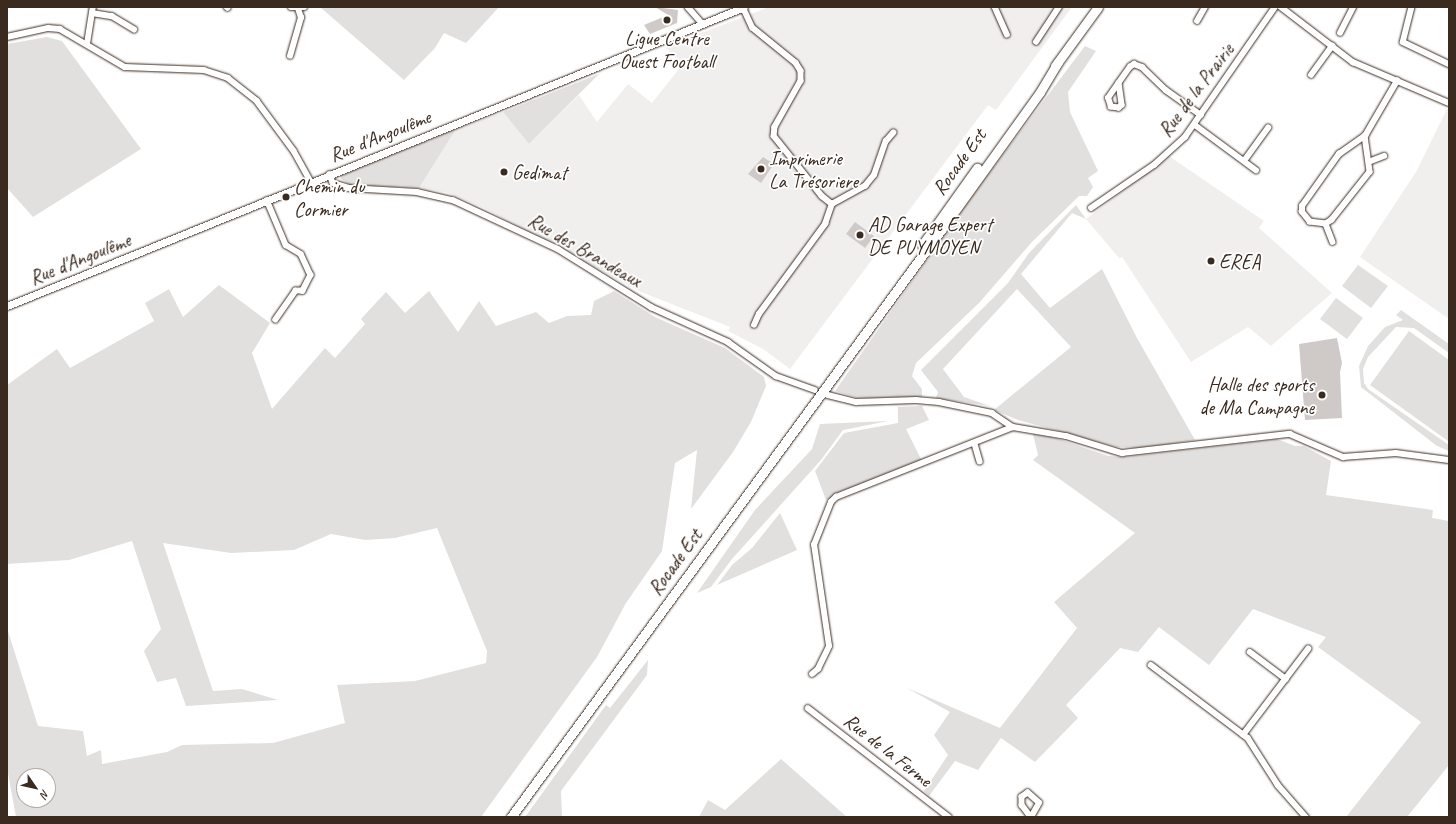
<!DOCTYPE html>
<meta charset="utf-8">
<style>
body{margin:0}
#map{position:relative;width:1456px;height:824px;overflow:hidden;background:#fff;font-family:Caveat,sans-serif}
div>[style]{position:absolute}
.built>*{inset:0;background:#f1efee}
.green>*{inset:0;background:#e2e0de}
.building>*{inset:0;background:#cfcac7}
.roads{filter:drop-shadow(0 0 1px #3b2a1e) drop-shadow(0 0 1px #3b2a1e)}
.minor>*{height:5.5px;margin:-2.75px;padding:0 2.75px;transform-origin:2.75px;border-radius:2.75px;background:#fff}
.tertiary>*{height:7px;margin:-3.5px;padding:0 3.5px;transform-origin:3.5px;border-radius:3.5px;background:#fff}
.primary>*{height:9px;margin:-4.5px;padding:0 4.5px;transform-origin:4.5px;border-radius:4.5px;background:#fff}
.dots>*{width:11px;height:11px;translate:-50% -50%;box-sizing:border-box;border:2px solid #fff;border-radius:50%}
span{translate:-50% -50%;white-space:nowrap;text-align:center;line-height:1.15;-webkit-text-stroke:3.5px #fff;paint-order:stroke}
.poi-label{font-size:20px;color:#3b2a1e}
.left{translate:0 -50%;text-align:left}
.right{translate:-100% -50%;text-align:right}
.street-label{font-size:20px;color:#3b2a1e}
.frame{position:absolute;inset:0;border:8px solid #3b2a1e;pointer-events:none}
.north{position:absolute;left:16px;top:768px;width:40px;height:40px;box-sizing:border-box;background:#fff;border:1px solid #b1aaa5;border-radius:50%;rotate:124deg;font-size:11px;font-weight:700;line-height:16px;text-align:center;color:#3b2a1e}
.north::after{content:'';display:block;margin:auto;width:14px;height:18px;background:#3b2a1e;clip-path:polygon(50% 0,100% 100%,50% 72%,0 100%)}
</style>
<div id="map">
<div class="built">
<div style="clip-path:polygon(769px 7px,1072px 7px,996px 110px,988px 105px,790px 369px,763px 349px,728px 331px,730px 327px,641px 292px,484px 208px,448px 193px,419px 188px,456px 129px,503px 112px,529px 144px,579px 95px,597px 122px,628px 84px,652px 103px,682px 65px,665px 47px)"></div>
<div style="clip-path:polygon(1447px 109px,1449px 110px,1449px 319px,1360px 257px,1416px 172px)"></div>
<div style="clip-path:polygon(1169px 156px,1264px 221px,1259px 228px,1332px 293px,1271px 346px,1248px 327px,1191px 362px,1122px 257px,1119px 258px,1086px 219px)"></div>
</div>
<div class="green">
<div style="clip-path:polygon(320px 7px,499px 7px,466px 43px,444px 33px,435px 48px,404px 80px)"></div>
<div style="clip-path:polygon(47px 37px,62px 41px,141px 149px,33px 217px,7px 188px,7px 44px)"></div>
<div style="clip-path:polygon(1085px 46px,1096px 51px,1068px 92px,1070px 112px,1098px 171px,1088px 178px,1093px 187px,1087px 196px,1079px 196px,1032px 242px,979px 303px,916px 363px,912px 376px,922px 389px,922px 397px,858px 398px,835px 391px,977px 189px)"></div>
<div style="clip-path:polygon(599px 74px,529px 144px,503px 112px)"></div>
<div style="clip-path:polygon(456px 129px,419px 188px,350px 185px,341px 179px,341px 175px)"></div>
<div style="clip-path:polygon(1076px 205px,1086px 219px,1072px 213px,1021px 274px,1050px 308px,1102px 269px,1137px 338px,1195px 440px,1142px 448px,1117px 447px,1018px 420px,994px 410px,1071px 347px,1017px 289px,943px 369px,964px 397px,990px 406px,936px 398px,938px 392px,921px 370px,1008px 283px,1029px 253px)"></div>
<div style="clip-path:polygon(1358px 265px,1388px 286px,1371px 308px,1342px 286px)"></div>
<div style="clip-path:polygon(evenodd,219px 285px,270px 323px,252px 353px,272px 409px,325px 348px,335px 358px,365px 324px,361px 319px,386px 292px,405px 313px,429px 291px,458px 332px,479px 301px,496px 326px,536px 312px,549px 323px,567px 316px,591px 315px,594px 301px,614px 291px,655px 317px,725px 348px,764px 377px,766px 386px,751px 422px,733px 452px,691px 509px,697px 450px,675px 463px,662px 551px,626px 603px,597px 657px,481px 817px,16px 817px,7px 768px,7px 628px,38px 726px,83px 731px,87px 756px,101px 750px,102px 764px,167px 752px,182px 745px,273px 743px,345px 723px,337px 685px,415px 681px,486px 663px,487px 651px,437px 528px,395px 538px,365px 540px,331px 534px,294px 550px,231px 553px,163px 543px,213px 691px,242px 689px,278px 700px,186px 706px,176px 678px,157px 682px,144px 651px,161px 629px,132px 541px,69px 560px,7px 564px,7px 385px,57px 349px,70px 368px,154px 321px,145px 303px,169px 289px,183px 317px,219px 285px,24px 776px,48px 776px,48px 800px,24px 800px,24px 776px)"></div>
<div style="clip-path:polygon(1336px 298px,1363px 318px,1347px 339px,1320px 319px)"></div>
<div style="clip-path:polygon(1401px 310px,1449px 344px,1449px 353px,1414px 328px,1396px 327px,1368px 357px,1363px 369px,1364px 383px,1368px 389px,1449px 445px,1449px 451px,1437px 446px,1361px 387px,1359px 366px,1368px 346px,1385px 327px,1403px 320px,1396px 315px)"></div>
<div style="clip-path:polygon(1409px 331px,1449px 360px,1448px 441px,1370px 385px)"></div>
<div style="clip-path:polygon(922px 406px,929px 420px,906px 429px,922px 461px,826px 500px,815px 471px,844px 433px,898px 423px,898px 407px)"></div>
<div style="clip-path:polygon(888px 421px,843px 430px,821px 460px,732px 559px,711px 587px,697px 593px,755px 510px,812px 449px,820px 424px)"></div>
<div style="clip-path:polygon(1033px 434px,1056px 438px,1108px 456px,1124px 457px,1277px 439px,1295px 446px,1304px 446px,1331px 461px,1326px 495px,1433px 510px,1432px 518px,1449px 521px,1449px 765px,1407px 817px,1346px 817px,1421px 722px,1318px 647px,1326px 637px,1253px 609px,1209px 665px,1159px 627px,1138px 652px,1120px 648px,1066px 705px,1078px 718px,1035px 762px,1001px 738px,978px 770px,955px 761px,929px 796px,924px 791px,948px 755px,934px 735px,950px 712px,907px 688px,1000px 728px,1077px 628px,1054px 602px,1135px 533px,1033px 460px,1038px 455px)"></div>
<div style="clip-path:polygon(780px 513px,797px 550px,717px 585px,732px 565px,752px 548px)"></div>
<div style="clip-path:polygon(648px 660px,647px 675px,561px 791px,562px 817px,525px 817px,606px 705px,610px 708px)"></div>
<div style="clip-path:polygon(781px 759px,847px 817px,699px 817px,708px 800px,725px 810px)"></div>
</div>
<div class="building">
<div style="clip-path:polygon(655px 7px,678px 10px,677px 23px,650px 34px,644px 25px,668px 15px)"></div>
<div style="clip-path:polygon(763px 157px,774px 164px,761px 183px,748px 174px)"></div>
<div style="clip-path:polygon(855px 222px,874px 236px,865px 248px,846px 234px)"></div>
<div style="clip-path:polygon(1337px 338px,1342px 363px,1340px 372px,1342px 418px,1305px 420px,1299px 344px)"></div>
</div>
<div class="roads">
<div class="minor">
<div style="left:227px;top:7px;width:1px;rotate:45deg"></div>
<div style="left:291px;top:7px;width:13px"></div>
<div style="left:688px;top:7px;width:21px;rotate:49deg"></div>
<div style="left:743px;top:7px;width:23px;rotate:65deg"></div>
<div style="left:753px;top:28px;width:55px;rotate:39.1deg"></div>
<div style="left:796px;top:63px;width:9px;rotate:58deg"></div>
<div style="left:801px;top:71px;width:10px;rotate:90deg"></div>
<div style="left:801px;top:81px;width:53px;rotate:119.5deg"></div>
<div style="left:775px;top:127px;width:9px;rotate:96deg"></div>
<div style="left:774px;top:136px;width:77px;rotate:51.3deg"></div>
<div style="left:822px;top:196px;width:13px;rotate:39deg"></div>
<div style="left:995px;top:7px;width:30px;rotate:66deg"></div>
<div style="left:1281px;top:7px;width:91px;rotate:37.4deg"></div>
<div style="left:1353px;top:62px;width:104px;rotate:23.1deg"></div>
<div style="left:1412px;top:7px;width:36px;rotate:104deg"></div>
<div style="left:1403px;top:42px;width:51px;rotate:25.6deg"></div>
<div style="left:92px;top:13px;width:20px;rotate:9deg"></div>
<div style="left:112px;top:16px;width:26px;rotate:31deg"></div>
<div style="left:1197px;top:21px;width:16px;rotate:-60deg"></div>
<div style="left:1340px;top:33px;width:29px;rotate:-63deg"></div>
<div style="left:7px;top:37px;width:42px;rotate:-12.4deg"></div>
<div style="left:48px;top:28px;width:12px;rotate:5deg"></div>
<div style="left:60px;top:29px;width:75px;rotate:30.3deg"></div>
<div style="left:125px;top:67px;width:79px;rotate:2.2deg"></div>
<div style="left:204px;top:70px;width:25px;rotate:18deg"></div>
<div style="left:228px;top:78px;width:37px;rotate:38deg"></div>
<div style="left:257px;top:101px;width:62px;rotate:53.5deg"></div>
<div style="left:294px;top:151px;width:35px;rotate:61deg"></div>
<div style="left:1036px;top:42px;width:42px;rotate:-56.7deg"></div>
<div style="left:87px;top:44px;width:37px;rotate:-81deg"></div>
<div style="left:290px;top:56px;width:40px;rotate:-74deg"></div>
<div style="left:301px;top:18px;width:9px;rotate:-108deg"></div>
<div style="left:1311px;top:75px;width:36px;rotate:-54deg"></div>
<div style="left:1119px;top:83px;width:22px;rotate:82deg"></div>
<div style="left:1122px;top:105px;width:4px;rotate:135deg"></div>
<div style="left:1119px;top:108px;width:8px;rotate:-173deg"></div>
<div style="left:1111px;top:107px;width:9px;rotate:-108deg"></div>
<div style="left:1108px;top:98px;width:38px;rotate:-55deg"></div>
<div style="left:1130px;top:67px;width:5px;rotate:-37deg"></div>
<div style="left:1134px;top:64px;width:9px;rotate:21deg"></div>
<div style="left:1142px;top:67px;width:33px;rotate:44deg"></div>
<div style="left:1166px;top:90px;width:43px;rotate:35.5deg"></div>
<div style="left:1195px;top:125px;width:76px;rotate:36.4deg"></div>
<div style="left:1365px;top:136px;width:36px;rotate:82deg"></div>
<div style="left:1370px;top:172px;width:61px;rotate:128.4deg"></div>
<div style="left:1332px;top:220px;width:7px;rotate:146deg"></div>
<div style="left:1326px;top:224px;width:16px;rotate:-173deg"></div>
<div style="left:1310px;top:222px;width:13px;rotate:-129deg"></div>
<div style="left:1302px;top:212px;width:6px;rotate:-90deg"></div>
<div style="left:1302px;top:206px;width:64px;rotate:-54.6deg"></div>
<div style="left:1339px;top:154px;width:32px;rotate:-35deg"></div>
<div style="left:1365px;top:136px;width:64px;rotate:-59.8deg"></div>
<div style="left:1244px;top:161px;width:41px;rotate:-54deg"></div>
<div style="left:1371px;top:161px;width:14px;rotate:-21deg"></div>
<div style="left:330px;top:174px;width:9px;rotate:72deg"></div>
<div style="left:333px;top:183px;width:17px;rotate:17deg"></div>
<div style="left:349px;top:188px;width:68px;rotate:3.4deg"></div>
<div style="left:417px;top:192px;width:37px;rotate:13deg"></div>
<div style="left:453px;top:200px;width:116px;rotate:25deg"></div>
<div style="left:558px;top:249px;width:110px;rotate:31.9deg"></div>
<div style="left:651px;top:307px;width:85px;rotate:24.4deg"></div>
<div style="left:728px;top:342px;width:59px;rotate:35.3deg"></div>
<div style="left:776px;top:376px;width:41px;rotate:19.7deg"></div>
<div style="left:267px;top:200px;width:49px;rotate:67.1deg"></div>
<div style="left:286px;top:245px;width:17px;rotate:31deg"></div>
<div style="left:301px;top:254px;width:23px;rotate:65deg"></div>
<div style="left:311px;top:275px;width:18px;rotate:117deg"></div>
<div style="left:303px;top:291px;width:7px;rotate:180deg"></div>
<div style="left:296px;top:291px;width:35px;rotate:125deg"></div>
<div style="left:1091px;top:208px;width:76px;rotate:-34.3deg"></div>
<div style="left:1154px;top:165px;width:42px;rotate:-42.1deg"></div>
<div style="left:1185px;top:137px;width:158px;rotate:-55.3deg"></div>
<div style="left:1326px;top:224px;width:19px;rotate:69deg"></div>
<div style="left:754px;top:325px;width:12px;rotate:-66deg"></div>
<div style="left:759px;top:314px;width:112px;rotate:-53.7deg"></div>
<div style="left:825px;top:224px;width:21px;rotate:-71deg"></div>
<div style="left:832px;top:204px;width:38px;rotate:-29deg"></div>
<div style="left:865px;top:186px;width:14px;rotate:-51deg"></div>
<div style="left:874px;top:175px;width:36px;rotate:-71deg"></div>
<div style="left:886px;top:141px;width:11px;rotate:-49deg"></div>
<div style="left:828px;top:395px;width:29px;rotate:14deg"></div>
<div style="left:856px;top:402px;width:60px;rotate:-1.9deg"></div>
<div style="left:916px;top:400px;width:23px;rotate:5deg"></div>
<div style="left:939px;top:402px;width:54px;rotate:11.7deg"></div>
<div style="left:992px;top:413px;width:25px;rotate:34deg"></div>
<div style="left:975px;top:444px;width:18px;rotate:74deg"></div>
<div style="left:1250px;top:652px;width:45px;rotate:36.9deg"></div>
<div style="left:1151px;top:665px;width:121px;rotate:37deg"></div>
<div style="left:1248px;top:738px;width:56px;rotate:57.4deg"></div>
<div style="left:1278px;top:785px;width:43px;rotate:48.8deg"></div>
<div style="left:812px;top:674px;width:8px;rotate:-40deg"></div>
<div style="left:818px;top:669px;width:25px;rotate:-64deg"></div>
<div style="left:829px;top:646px;width:102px;rotate:-98.4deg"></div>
<div style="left:814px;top:545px;width:46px;rotate:-68.4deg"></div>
<div style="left:831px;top:502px;width:7px;rotate:-45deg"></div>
<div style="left:836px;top:497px;width:190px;rotate:-21.6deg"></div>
<div style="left:1013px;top:427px;width:54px;rotate:9.6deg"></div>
<div style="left:1066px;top:436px;width:59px;rotate:16.9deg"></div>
<div style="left:1122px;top:453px;width:169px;rotate:-6.5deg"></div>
<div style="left:1290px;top:434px;width:58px;rotate:23.5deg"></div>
<div style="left:1343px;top:457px;width:53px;rotate:-4.3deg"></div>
<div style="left:1396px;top:453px;width:53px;rotate:7.5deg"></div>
<div style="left:808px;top:708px;width:178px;rotate:37.7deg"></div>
<div style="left:1243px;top:735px;width:108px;rotate:-52.9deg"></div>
<div style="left:1031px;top:817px;width:16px;rotate:-60deg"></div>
<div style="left:1039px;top:803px;width:15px;rotate:-138deg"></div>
<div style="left:1028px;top:793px;width:7px;rotate:146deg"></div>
<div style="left:1022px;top:797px;width:8px;rotate:90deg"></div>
<div style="left:1022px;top:805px;width:15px;rotate:53deg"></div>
</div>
<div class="tertiary">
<div style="left:7px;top:306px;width:795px;rotate:-22.08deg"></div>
</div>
<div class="primary">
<div style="left:1055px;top:66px;width:73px;rotate:-53.9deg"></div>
<div style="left:922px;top:245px;width:95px;rotate:-54.5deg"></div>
<div style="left:511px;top:817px;width:728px;rotate:-53.78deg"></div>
<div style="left:941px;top:230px;width:170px;rotate:-54.3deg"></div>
<div style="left:1040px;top:92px;width:35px;rotate:-59deg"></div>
</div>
</div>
<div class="dots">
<div style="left:667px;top:20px;background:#3b2a1e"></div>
<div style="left:761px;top:169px;background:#3b2a1e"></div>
<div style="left:504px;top:172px;background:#3b2a1e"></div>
<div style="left:286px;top:197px;background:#3b2a1e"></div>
<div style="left:860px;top:235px;background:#3b2a1e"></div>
<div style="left:1211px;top:261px;background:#3b2a1e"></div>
<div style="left:1322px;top:395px;background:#3b2a1e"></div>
</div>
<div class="poi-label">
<span style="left:667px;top:50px">Ligue Centre<br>Ouest Football</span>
<span class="left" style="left:769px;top:170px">Imprimerie<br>La Trésoriere</span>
<span class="left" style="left:512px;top:172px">Gedimat</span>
<span class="left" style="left:294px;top:198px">Chemin du<br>Cormier</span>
<span class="left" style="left:868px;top:236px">AD Garage Expert<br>DE PUYMOYEN</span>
<span class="left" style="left:1219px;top:261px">EREA</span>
<span class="right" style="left:1314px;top:396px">Halle des sports<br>de Ma Campagne</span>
</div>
<div class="street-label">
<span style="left:1196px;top:90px;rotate:-53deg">Rue de la Prairie</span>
<span style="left:380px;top:136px;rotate:-22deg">Rue d'Angoulême</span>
<span style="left:959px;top:162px;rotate:-54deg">Rocade Est</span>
<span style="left:585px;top:250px;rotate:30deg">Rue des Brandeaux</span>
<span style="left:80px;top:259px;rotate:-22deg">Rue d'Angoulême</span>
<span style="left:675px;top:562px;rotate:-54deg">Rocade Est</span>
<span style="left:888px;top:750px;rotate:38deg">Rue de la Ferme</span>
</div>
<div class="frame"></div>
<div class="north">N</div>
</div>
